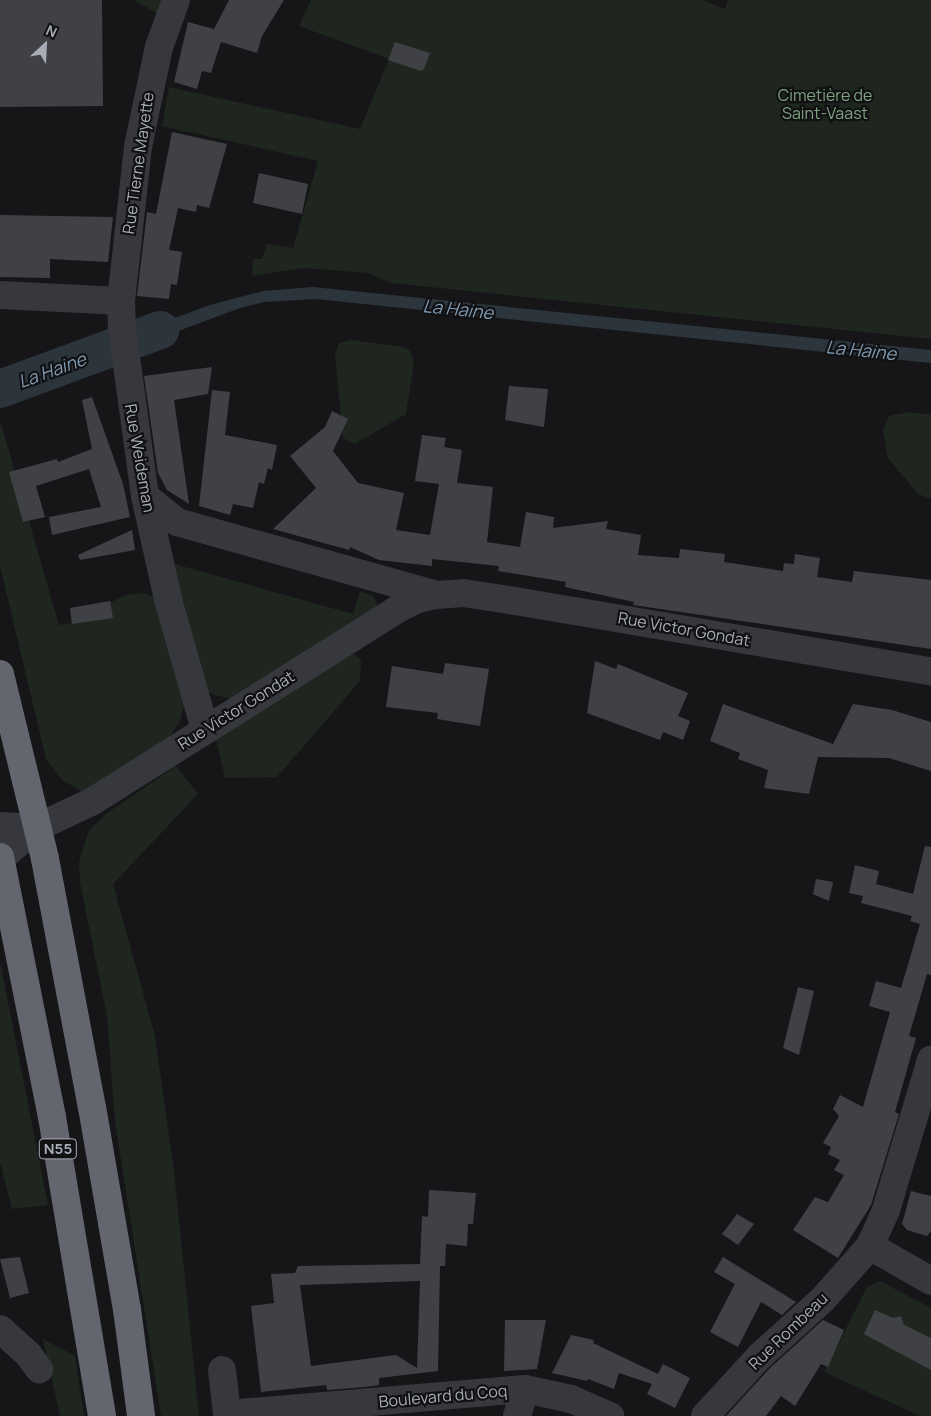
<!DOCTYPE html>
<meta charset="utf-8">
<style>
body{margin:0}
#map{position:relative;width:931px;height:1416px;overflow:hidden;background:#161618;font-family:Manrope,sans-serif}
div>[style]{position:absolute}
.green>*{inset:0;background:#1e261f}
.water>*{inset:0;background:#2c353c}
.river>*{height:38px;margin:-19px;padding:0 19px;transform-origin:19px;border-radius:19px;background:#2c353c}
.building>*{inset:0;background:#404145}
.minor>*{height:28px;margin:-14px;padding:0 14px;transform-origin:14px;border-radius:14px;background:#37383d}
.highway>*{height:28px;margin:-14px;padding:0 14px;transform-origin:14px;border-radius:14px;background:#63666e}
span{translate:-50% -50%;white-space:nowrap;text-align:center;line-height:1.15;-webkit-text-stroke:4.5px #111113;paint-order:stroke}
.shield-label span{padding:1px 4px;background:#111113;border:1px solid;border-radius:4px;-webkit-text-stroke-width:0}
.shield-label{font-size:15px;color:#a8adb8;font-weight:700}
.park-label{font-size:16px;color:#7fa381}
.street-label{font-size:16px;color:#a8adb8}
.water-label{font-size:18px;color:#7f9bb3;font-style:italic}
.north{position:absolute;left:20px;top:20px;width:50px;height:50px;-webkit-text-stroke:4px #111113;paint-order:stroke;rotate:25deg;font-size:14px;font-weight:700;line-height:20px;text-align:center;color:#a8adb8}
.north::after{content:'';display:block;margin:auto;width:18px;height:22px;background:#a8adb8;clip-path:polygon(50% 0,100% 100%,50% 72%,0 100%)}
</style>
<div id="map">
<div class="green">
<div style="clip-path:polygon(134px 0,176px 0,168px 20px)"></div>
<div style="clip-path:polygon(311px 0,702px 0,725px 9px,728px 0,931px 0,931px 339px,391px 283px,368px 273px,303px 268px,252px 276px,253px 259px,262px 259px,267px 244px,293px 248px,318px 161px,162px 126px,169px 87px,360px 129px,389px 59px,299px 26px)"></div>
<div style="clip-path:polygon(351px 340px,404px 347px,410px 351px,414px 362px,406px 414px,355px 444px,343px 438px,335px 354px,339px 343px)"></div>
<div style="clip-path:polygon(909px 412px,931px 415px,931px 499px,918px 494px,888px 458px,883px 431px,889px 416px)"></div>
<div style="clip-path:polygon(0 420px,59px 625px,97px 619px,109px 603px,126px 595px,144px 593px,169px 603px,185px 702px,180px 721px,169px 738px,83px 792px,62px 780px,46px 759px,0 566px)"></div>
<div style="clip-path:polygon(171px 563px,353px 614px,360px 591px,374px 596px,378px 606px,230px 698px,213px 695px,204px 688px)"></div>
<div style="clip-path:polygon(346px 648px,361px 660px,360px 681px,277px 777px,225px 778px,216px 739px)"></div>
<div style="clip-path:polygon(176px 766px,198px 794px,113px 884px,155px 1036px,174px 1171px,199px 1416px,161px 1416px,115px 1121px,107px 1016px,80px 882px,79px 863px,89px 830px,106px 814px)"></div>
<div style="clip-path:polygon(0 961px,48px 1205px,12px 1209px,0 1162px)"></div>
<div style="clip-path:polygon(880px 1281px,931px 1308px,931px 1416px,920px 1416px,824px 1372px,867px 1287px)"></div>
<div style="clip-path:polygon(43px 1339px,75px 1356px,84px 1416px,60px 1416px)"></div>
</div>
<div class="water">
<div style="clip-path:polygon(313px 287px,931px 350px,931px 363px,316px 299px,264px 302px,240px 308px,138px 346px,135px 333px,210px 305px,263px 291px)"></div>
</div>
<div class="river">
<div style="left:0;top:389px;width:171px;rotate:-20.2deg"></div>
</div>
<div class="building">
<div style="clip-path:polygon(0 0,102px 0,103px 106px,0 107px)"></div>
<div style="clip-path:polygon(229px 0,284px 0,262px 36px,257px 53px,221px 42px,211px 73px,202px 71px,197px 89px,174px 82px,188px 22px,214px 29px)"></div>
<div style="clip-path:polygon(395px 42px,430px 53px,424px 69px,421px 71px,388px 60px)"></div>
<div style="clip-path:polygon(172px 132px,227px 144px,209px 208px,197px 205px,196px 212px,178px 208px,169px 250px,182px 252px,177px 285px,171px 284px,169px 299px,137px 296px,147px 212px,156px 214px)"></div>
<div style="clip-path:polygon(259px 173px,308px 184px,302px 214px,253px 203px)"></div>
<div style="clip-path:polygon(0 215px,113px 217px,108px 262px,50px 259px,50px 278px,0 277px)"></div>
<div style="clip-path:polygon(212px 367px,208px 394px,174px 400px,189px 504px,167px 490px,158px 473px,144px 376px)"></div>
<div style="clip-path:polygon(509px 386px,548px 389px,544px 427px,505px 420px)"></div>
<div style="clip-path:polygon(212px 390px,230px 392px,225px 435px,277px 445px,272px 470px,268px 468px,264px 484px,259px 482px,253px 508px,233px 504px,230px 515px,199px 506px)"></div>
<div style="clip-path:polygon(92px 397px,123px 484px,130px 517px,52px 535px,49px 517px,101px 507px,89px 469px,36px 486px,45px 517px,23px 522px,9px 472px,57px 459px,58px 462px,92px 449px,82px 400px)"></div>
<div style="clip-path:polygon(332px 411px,348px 419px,333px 451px,358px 483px,404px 493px,396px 530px,430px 535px,439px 484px,415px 481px,422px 435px,446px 438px,444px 447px,462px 450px,457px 483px,493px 487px,487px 542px,520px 547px,526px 512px,554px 517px,553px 528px,608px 521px,606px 529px,641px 535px,638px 555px,679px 558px,680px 549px,725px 554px,724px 562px,783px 571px,784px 563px,794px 564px,795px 554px,820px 558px,817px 577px,852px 582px,854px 571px,931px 580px,931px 649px,633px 605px,634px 602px,565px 587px,566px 582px,498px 571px,499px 566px,432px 559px,432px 566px,379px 560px,350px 547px,349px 550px,273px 529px,316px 488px,290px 456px,325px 427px)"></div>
<div style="clip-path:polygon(132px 530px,135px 550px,80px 560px,78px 555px)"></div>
<div style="clip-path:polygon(110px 601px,113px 618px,72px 624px,70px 608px)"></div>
<div style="clip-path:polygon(595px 661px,616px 669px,618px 664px,688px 693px,678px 716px,690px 721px,683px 740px,663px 732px,660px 740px,587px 713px)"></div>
<div style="clip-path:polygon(445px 663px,489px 669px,480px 726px,437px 719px,438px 713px,386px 707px,392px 666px,443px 674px)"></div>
<div style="clip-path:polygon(723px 704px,833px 744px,853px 704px,892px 710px,931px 722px,931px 771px,889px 758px,818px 757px,809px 794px,764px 788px,768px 770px,738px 759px,740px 753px,710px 741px)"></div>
<div style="clip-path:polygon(925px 846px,931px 847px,931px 975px,927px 974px,909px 1036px,916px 1038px,895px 1112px,899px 1114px,871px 1205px,838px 1258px,793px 1230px,815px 1197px,828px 1202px,844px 1175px,834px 1170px,840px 1160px,828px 1154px,831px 1147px,823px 1143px,839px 1116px,833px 1109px,840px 1095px,863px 1107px,890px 1012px,869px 1006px,876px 981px,901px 988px,920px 924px,910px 921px,912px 916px,861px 903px,863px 896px,849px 893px,855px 865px,879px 871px,876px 884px,913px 894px)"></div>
<div style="clip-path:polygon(816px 879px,833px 882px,829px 901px,813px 894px)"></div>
<div style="clip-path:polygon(798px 987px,814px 991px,799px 1055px,783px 1048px)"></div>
<div style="clip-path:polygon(evenodd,429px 1190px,476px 1193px,473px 1224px,468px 1224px,467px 1246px,446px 1244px,445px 1266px,440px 1266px,438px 1371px,379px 1378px,379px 1385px,365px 1387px,327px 1390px,326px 1385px,261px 1392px,251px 1306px,274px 1303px,271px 1274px,295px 1273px,298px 1266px,420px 1264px,422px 1216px,428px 1217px,429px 1190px,420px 1281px,417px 1368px,396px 1355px,311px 1366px,300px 1285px,420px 1281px)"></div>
<div style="clip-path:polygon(911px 1191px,931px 1196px,931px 1231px,927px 1236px,907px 1230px,902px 1224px)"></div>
<div style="clip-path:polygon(737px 1214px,754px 1224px,738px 1245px,722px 1234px)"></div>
<div style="clip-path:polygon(20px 1257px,29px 1293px,10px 1298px,0 1259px)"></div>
<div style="clip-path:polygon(723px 1257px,796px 1302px,782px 1315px,761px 1302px,738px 1347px,710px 1332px,735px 1284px,714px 1272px)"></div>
<div style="clip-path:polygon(875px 1310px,893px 1318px,901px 1316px,904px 1325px,931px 1338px,931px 1370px,864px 1334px)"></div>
<div style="clip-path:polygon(505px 1320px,546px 1320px,537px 1369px,504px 1371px)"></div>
<div style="clip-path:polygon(823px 1320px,844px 1330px,828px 1367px,821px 1364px,795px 1406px,781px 1396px,766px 1416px,726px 1416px,771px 1367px)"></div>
<div style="clip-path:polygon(571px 1335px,594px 1340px,593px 1343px,658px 1374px,663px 1364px,690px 1378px,675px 1408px,647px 1394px,652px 1384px,619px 1373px,614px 1389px,588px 1379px,587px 1381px,552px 1373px)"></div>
</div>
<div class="minor">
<div style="left:176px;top:0;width:50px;rotate:109.9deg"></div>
<div style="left:159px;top:47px;width:102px;rotate:101.9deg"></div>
<div style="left:138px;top:147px;width:155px;rotate:96.3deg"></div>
<div style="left:121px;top:301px;width:27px;rotate:88deg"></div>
<div style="left:122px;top:328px;width:170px;rotate:82.2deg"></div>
<div style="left:145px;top:496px;width:110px;rotate:77.4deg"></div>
<div style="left:169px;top:603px;width:131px;rotate:74.1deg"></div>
<div style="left:0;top:295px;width:121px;rotate:2.8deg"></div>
<div style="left:145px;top:496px;width:41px;rotate:39.1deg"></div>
<div style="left:177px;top:522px;width:269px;rotate:15.7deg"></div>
<div style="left:0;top:826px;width:36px;rotate:3deg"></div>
<div style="left:0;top:859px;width:48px;rotate:-40.7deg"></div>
<div style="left:36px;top:828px;width:63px;rotate:-25.3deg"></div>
<div style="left:93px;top:801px;width:358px;rotate:-32.2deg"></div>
<div style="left:396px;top:610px;width:25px;rotate:-27deg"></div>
<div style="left:418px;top:599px;width:18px;rotate:-13deg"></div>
<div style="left:436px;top:595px;width:27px;rotate:-4deg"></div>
<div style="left:463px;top:593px;width:53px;rotate:8.7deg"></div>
<div style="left:515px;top:601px;width:422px;rotate:9.6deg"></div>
<div style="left:870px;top:1246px;width:70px;rotate:29.8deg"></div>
<div style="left:0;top:1329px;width:38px;rotate:42deg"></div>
<div style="left:28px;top:1354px;width:19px;rotate:54deg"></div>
<div style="left:222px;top:1370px;width:44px;rotate:83.5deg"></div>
<div style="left:227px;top:1414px;width:299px;rotate:-4.8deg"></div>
<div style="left:525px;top:1389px;width:47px;rotate:12.3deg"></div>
<div style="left:571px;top:1399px;width:43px;rotate:23.6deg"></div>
<div style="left:517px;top:1416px;width:28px;rotate:-73deg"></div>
<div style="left:705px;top:1416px;width:81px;rotate:-47.5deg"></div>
<div style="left:760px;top:1356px;width:85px;rotate:-42.1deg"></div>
<div style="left:823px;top:1299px;width:71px;rotate:-48.4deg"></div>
<div style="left:870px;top:1246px;width:39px;rotate:-66deg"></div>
<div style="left:886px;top:1210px;width:157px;rotate:-73.3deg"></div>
</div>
<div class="highway">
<div style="left:0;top:674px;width:190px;rotate:76.3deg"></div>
<div style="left:45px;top:859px;width:252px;rotate:79.3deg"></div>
<div style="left:92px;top:1107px;width:205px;rotate:80.2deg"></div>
<div style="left:127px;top:1309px;width:108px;rotate:82.5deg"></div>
<div style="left:0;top:857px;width:265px;rotate:78.7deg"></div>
<div style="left:52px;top:1117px;width:303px;rotate:80.5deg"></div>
</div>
<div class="shield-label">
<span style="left:58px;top:1149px">N55</span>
</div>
<div class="park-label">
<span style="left:825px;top:104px">Cimetière de<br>Saint-Vaast</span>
</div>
<div class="street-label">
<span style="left:138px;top:163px;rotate:-82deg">Rue Tierne Mayette</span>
<span style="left:140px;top:458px;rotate:80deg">Rue Weideman</span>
<span style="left:684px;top:629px;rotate:10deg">Rue Victor Gondat</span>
<span style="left:236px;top:710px;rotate:-32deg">Rue Victor Gondat</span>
<span style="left:788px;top:1331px;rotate:-44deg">Rue Rombeau</span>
<span style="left:443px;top:1396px;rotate:-5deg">Boulevard du Coq</span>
</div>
<div class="water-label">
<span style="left:458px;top:309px;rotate:6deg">La Haine</span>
<span style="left:861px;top:350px;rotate:6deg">La Haine</span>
<span style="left:52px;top:370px;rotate:-20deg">La Haine</span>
</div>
<div class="north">N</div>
</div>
